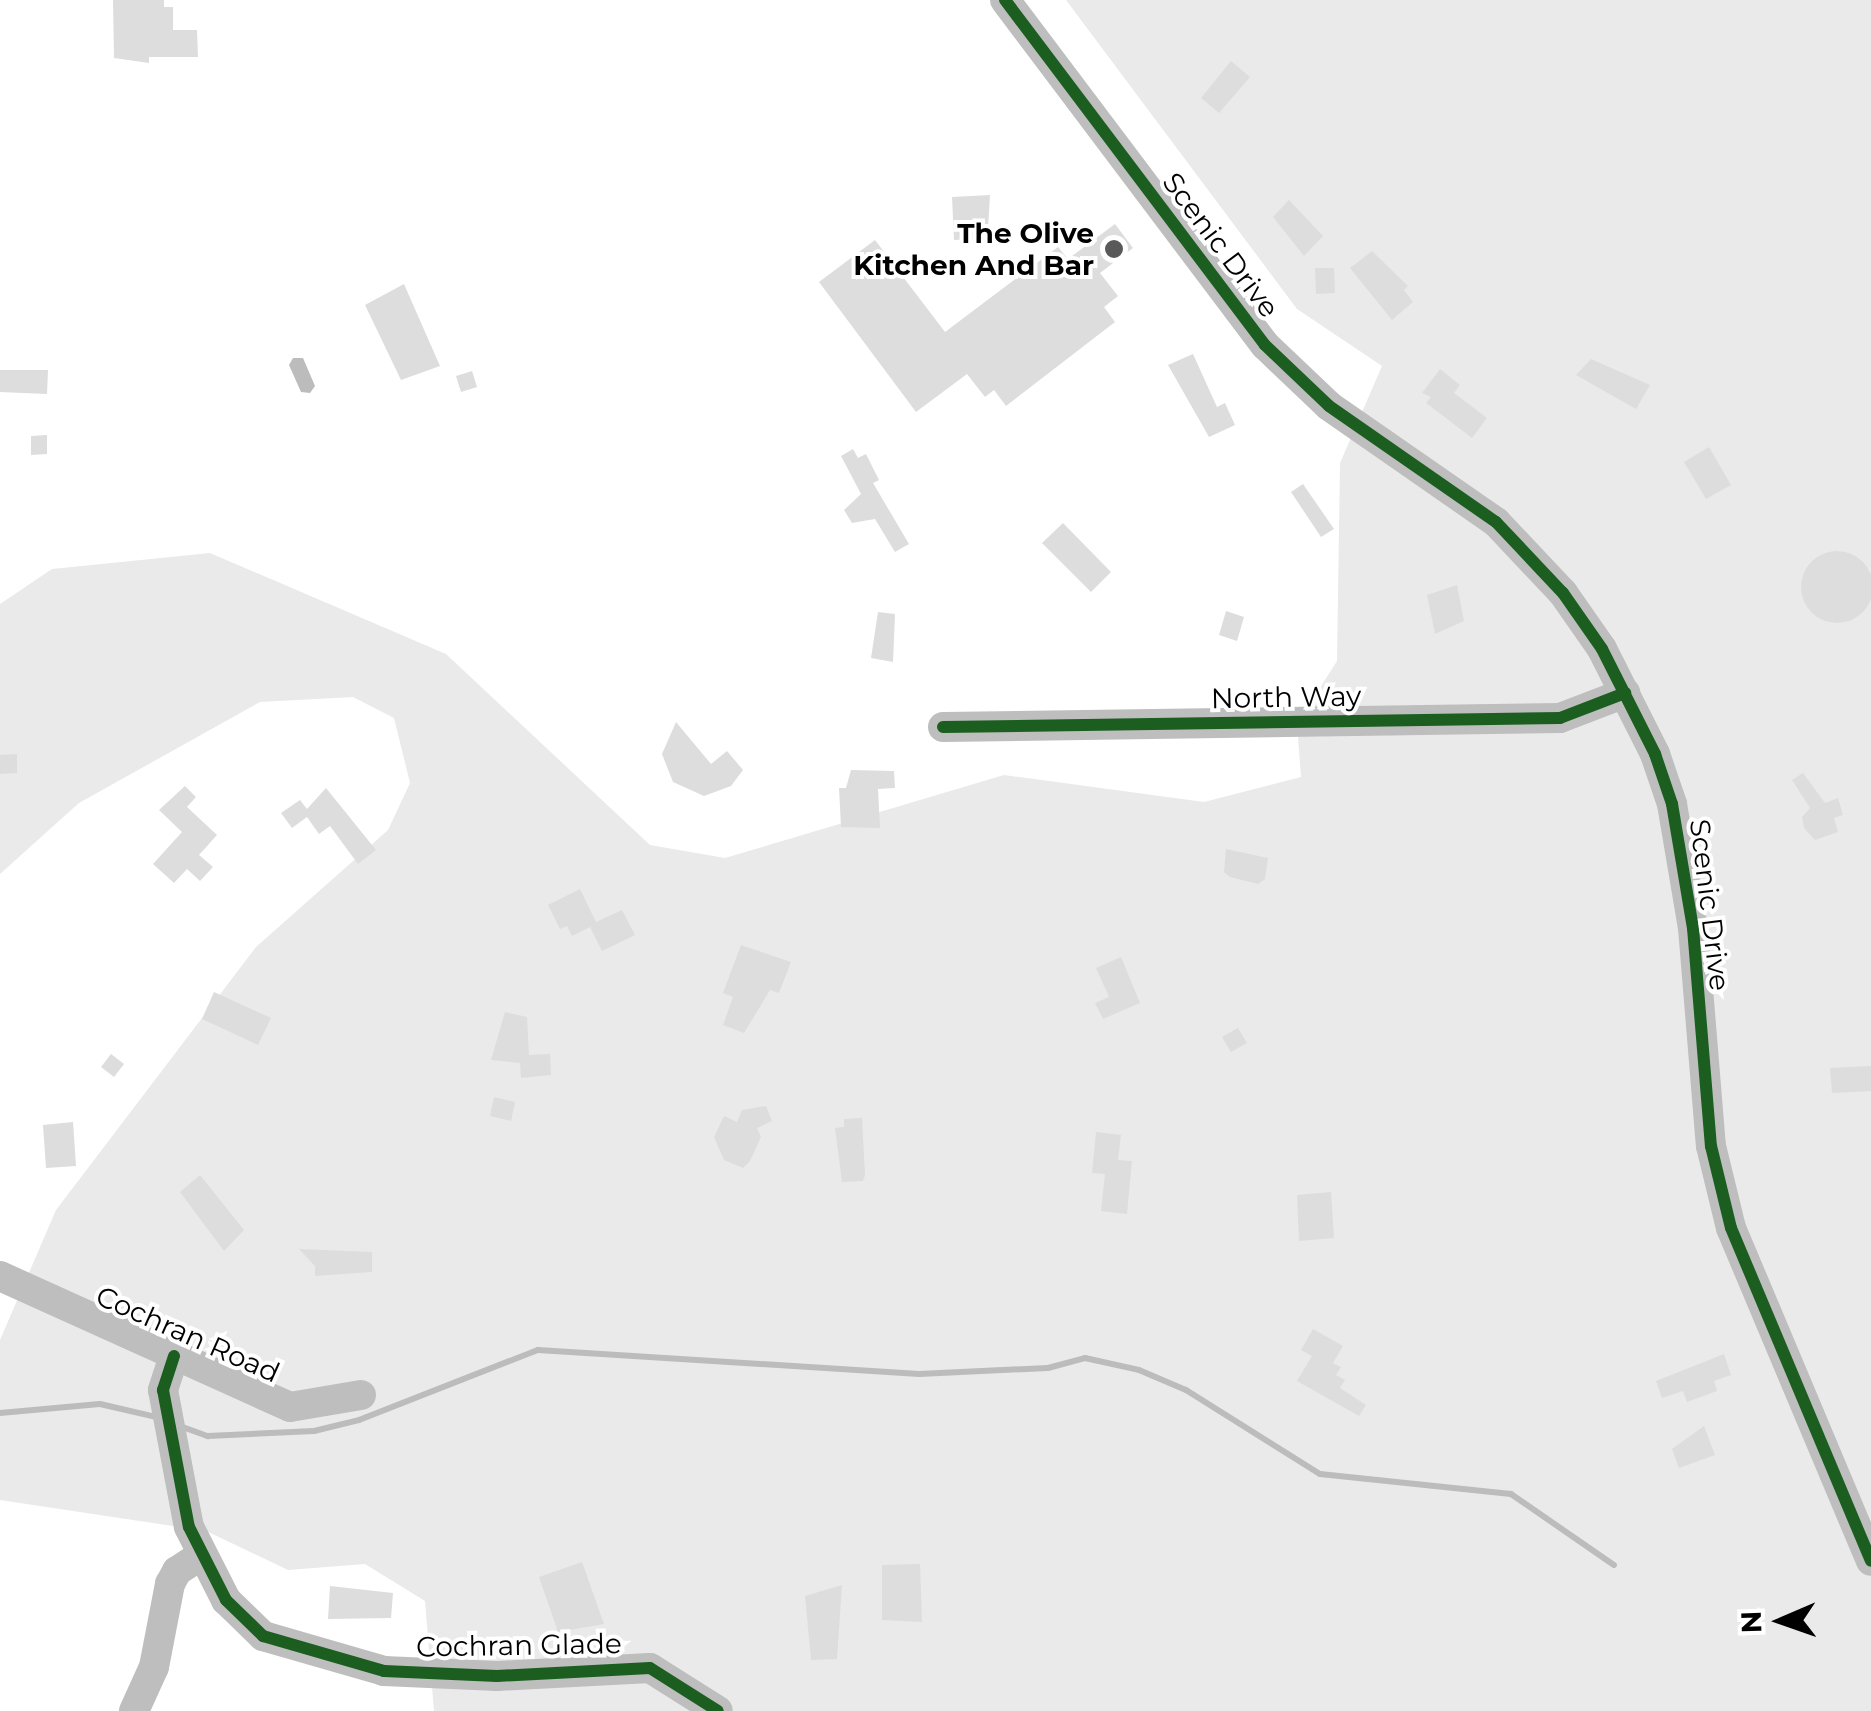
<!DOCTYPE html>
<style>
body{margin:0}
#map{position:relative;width:1871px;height:1711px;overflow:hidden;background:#fff;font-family:Montserrat,sans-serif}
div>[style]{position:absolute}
.green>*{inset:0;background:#eaeaea}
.water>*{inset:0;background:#bcbcbc}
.stream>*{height:6px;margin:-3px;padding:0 3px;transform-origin:3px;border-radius:3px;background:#bcbcbc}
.building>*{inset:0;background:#ddd}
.round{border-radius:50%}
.minor>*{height:30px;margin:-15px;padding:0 15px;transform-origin:15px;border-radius:15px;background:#bebebe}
.cycleway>*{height:12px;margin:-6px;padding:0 6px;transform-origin:6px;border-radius:6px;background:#1b5e20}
.dots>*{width:28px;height:28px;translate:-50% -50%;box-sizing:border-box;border:5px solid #fff;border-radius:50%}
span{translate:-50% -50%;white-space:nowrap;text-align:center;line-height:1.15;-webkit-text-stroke:8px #fff;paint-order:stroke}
.poi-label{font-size:28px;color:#000;font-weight:700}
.right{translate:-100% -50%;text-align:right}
.street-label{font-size:28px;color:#000}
.north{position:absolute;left:1731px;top:1571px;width:100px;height:100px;-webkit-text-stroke:8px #fff;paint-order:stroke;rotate:268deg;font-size:28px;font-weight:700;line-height:40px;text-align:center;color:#000}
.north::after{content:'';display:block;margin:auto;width:35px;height:45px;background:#000;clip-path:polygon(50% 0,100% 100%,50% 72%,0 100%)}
</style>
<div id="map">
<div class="green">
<div style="clip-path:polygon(1066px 0,1871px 0,1871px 1711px,434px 1711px,425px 1601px,365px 1564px,288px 1570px,206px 1531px,0 1500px,0 1340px,56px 1210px,256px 947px,388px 830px,410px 783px,394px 718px,353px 697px,260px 702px,79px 803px,0 874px,0 604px,52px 569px,210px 553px,446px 654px,650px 845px,725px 858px,1004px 775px,1204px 802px,1301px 777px,1297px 724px,1337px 661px,1340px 463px,1382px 366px,1297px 309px)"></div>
</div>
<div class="water">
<div style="clip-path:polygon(293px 358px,303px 358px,315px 386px,310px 393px,301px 392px,289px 365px)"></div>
</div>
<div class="stream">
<div style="left:0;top:1413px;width:100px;rotate:-5.1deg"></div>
<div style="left:100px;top:1404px;width:57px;rotate:13.1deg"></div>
<div style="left:177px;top:1425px;width:33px;rotate:20deg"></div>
<div style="left:208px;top:1436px;width:106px;rotate:-2.7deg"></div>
<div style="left:314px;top:1431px;width:46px;rotate:-13.7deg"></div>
<div style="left:359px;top:1420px;width:192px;rotate:-21.4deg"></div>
<div style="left:538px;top:1350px;width:382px;rotate:3.6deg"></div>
<div style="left:919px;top:1374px;width:129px;rotate:-2.7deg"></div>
<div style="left:1048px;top:1368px;width:38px;rotate:-15deg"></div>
<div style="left:1085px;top:1358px;width:55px;rotate:12.5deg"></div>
<div style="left:1139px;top:1370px;width:51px;rotate:23.1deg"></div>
<div style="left:1186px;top:1390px;width:158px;rotate:32.1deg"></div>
<div style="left:1320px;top:1474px;width:192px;rotate:6deg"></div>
<div style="left:1511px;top:1494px;width:125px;rotate:34.6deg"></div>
</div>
<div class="building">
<div style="clip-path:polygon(113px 0,164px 0,164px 7px,173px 7px,173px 30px,197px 30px,198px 57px,149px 57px,149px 63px,114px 58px)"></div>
<div style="clip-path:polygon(1231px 61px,1250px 77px,1219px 113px,1201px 98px)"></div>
<div style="clip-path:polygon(990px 195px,988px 228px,975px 229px,975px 239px,954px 240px,952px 197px)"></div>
<div style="clip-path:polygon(1289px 200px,1323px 236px,1304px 256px,1273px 217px)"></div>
<div style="clip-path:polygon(1115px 224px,1133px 248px,1100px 273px,1118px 296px,1104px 307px,1115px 322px,1006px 406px,994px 390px,985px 397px,967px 374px,916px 412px,819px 282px,875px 240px,945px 332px,1058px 247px,1068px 259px)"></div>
<div style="clip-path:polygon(1372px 251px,1408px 286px,1404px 290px,1413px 302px,1392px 320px,1350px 268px)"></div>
<div style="clip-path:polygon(1315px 268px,1334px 268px,1335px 293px,1316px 294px)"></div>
<div style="clip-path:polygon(404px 284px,440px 366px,401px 380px,365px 305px)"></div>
<div style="clip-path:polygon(1193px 354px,1217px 407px,1225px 403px,1235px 425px,1209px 437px,1168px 365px)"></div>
<div style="clip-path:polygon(1591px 359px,1650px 385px,1636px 409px,1576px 375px)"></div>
<div style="clip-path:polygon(1440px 369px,1460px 385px,1454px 393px,1487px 418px,1472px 438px,1426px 403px,1431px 397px,1422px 393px)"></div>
<div style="clip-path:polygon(0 370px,48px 370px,47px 394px,0 392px)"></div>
<div style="clip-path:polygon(472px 371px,477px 387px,461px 392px,456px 376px)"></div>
<div style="clip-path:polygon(47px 435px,47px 454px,31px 455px,31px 436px)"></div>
<div style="clip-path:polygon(1709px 447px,1731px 485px,1706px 499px,1684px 462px)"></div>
<div style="clip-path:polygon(853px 449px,858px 458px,866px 454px,879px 480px,873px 483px,909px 544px,895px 552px,875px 519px,852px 523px,844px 510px,861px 494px,841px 456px)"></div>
<div style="clip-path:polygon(1303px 484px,1334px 529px,1321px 537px,1291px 492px)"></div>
<div style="clip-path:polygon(1063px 523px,1111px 572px,1091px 592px,1042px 543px)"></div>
<div class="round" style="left:1801px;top:551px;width:72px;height:72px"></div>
<div style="clip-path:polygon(1457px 585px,1464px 621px,1435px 634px,1427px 595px)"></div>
<div style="clip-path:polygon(1226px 611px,1244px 617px,1237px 641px,1219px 635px)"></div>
<div style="clip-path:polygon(878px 612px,895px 614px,893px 662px,871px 658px)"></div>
<div style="clip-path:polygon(676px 722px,711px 764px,727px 751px,743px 770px,731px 786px,704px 796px,673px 782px,662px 754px)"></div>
<div style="clip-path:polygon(17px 754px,17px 773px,0 774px,0 755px)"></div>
<div style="clip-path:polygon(851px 770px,894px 771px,895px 788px,878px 789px,880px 828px,841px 827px,839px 788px,846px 788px)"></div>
<div style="clip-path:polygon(1803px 773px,1825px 803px,1838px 798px,1843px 815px,1834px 818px,1838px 832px,1815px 840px,1804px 828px,1802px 817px,1810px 808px,1792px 780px)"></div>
<div style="clip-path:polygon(185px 786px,196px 797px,187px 807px,217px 835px,199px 855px,213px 867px,200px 881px,187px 869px,174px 883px,153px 864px,182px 832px,159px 810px)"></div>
<div style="clip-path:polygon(326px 788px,376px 850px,358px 864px,330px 826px,319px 834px,307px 817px,292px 828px,281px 813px,300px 800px,307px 809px)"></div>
<div style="clip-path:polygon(1226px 849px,1268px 858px,1265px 879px,1258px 884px,1230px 877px,1224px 872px)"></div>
<div style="clip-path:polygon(580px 889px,596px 922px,622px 910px,635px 935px,602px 951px,590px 927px,572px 936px,567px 926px,560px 929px,548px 905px)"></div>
<div style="clip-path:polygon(741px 945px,791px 962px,779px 993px,770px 990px,744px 1033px,723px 1025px,733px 997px,723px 993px)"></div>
<div style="clip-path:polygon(1121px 957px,1140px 1003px,1103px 1019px,1095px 1003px,1109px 997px,1096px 968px)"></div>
<div style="clip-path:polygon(214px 992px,271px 1018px,258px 1045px,202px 1019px)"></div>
<div style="clip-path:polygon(505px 1012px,527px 1017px,529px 1055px,550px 1054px,551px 1075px,521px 1078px,520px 1063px,491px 1060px)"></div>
<div style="clip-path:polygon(1238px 1028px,1247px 1043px,1231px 1052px,1222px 1037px)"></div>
<div style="clip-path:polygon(111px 1054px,124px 1064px,114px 1077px,101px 1067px)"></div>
<div style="clip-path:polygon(1871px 1066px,1871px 1091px,1832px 1093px,1830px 1068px)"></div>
<div style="clip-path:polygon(494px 1097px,515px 1102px,511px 1121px,490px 1116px)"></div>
<div style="clip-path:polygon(766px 1106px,772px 1121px,757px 1128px,761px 1137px,750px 1161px,743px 1168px,724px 1160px,714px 1137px,724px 1116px,737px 1122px,742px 1110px)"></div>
<div style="clip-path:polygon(862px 1118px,865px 1175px,863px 1181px,842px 1182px,835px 1128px,844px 1127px,844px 1119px)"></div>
<div style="clip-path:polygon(73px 1122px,76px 1166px,46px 1168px,43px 1125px)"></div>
<div style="clip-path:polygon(1096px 1132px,1121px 1135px,1118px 1160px,1132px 1161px,1127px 1214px,1101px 1211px,1105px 1174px,1092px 1173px)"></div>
<div style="clip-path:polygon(200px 1175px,244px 1230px,224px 1251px,180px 1192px)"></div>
<div style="clip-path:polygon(1331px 1192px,1334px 1238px,1299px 1241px,1297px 1195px)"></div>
<div style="clip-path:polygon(299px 1249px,372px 1252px,372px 1272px,315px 1276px,315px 1266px)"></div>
<div style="clip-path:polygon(1313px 1329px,1343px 1346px,1333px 1363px,1341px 1367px,1336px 1375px,1345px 1380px,1340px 1388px,1366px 1405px,1359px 1416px,1297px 1381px,1312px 1356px,1301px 1350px)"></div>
<div style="clip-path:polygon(1724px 1354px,1731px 1375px,1714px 1381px,1717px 1391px,1687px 1402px,1683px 1391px,1662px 1398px,1656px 1381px)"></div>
<div style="clip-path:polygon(1704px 1426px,1715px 1455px,1679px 1468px,1672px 1449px)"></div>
<div style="clip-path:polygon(582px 1562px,604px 1624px,558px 1632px,539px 1577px)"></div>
<div style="clip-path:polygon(920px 1564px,922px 1622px,882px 1620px,882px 1565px)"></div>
<div style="clip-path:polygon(842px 1585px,837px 1659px,811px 1660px,805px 1596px)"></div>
<div style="clip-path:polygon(330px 1586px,393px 1593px,391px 1618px,328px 1619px)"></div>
</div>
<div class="minor">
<div style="left:1005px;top:0;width:432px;rotate:53deg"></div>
<div style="left:1265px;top:345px;width:88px;rotate:43.6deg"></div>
<div style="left:1329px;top:406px;width:203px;rotate:34.8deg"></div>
<div style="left:1496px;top:522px;width:98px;rotate:46.7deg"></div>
<div style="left:1563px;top:593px;width:68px;rotate:55.1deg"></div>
<div style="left:1602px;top:649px;width:118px;rotate:63.2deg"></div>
<div style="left:1655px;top:754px;width:53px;rotate:71.2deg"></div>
<div style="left:1672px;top:804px;width:126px;rotate:80.4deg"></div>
<div style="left:1693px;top:928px;width:219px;rotate:85.3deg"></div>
<div style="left:1711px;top:1146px;width:84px;rotate:76.3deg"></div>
<div style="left:1731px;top:1228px;width:361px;rotate:67.2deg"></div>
<div style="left:943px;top:727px;width:617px;rotate:-0.84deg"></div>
<div style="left:1560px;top:718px;width:70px;rotate:-21deg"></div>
<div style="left:0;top:1276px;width:318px;rotate:24.3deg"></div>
<div style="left:290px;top:1407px;width:72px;rotate:-9.6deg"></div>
<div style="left:174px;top:1356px;width:36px;rotate:108deg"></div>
<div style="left:163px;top:1390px;width:139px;rotate:79.3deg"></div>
<div style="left:189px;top:1527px;width:82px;rotate:63.1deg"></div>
<div style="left:226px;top:1600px;width:52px;rotate:44.2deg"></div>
<div style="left:263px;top:1636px;width:126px;rotate:16.1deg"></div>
<div style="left:384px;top:1671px;width:113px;rotate:2.5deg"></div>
<div style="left:497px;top:1676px;width:153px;rotate:-3deg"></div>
<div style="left:650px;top:1668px;width:80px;rotate:32.3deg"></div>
<div style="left:134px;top:1711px;width:48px;rotate:-65.6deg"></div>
<div style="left:154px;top:1667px;width:85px;rotate:-79.1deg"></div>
<div style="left:170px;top:1584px;width:15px;rotate:-62deg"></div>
<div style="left:177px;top:1571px;width:27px;rotate:-33deg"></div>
</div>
<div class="cycleway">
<div style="left:1005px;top:0;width:432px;rotate:53deg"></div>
<div style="left:1265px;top:345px;width:88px;rotate:43.6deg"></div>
<div style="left:1329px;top:406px;width:203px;rotate:34.8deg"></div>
<div style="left:1496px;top:522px;width:98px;rotate:46.7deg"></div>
<div style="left:1563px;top:593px;width:68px;rotate:55.1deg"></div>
<div style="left:1602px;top:649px;width:118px;rotate:63.2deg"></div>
<div style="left:1655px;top:754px;width:53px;rotate:71.2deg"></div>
<div style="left:1672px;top:804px;width:126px;rotate:80.4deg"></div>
<div style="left:1693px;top:928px;width:219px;rotate:85.3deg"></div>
<div style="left:1711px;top:1146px;width:84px;rotate:76.3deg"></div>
<div style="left:1731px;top:1228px;width:361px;rotate:67.2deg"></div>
<div style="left:943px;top:727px;width:617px;rotate:-0.84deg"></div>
<div style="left:1560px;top:718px;width:70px;rotate:-21deg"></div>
<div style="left:174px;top:1356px;width:36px;rotate:108deg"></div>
<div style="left:163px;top:1390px;width:139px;rotate:79.3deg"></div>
<div style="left:189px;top:1527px;width:82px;rotate:63.1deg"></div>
<div style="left:226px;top:1600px;width:52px;rotate:44.2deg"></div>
<div style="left:263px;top:1636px;width:126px;rotate:16.1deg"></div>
<div style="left:384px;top:1671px;width:113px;rotate:2.5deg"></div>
<div style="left:497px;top:1676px;width:153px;rotate:-3deg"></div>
<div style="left:650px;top:1668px;width:80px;rotate:32.3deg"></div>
</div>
<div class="dots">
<div style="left:1114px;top:249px;background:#595959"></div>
</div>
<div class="poi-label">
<span class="right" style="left:1094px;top:249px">The Olive<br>Kitchen And Bar</span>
</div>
<div class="street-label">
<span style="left:1221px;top:245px;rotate:53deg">Scenic Drive</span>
<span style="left:1286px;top:697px;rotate:-1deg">North Way</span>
<span style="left:1710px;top:905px;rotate:83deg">Scenic Drive</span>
<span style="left:188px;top:1334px;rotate:24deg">Cochran Road</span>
<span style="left:519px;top:1645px;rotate:-1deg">Cochran Glade</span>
</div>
<div class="north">N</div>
</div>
